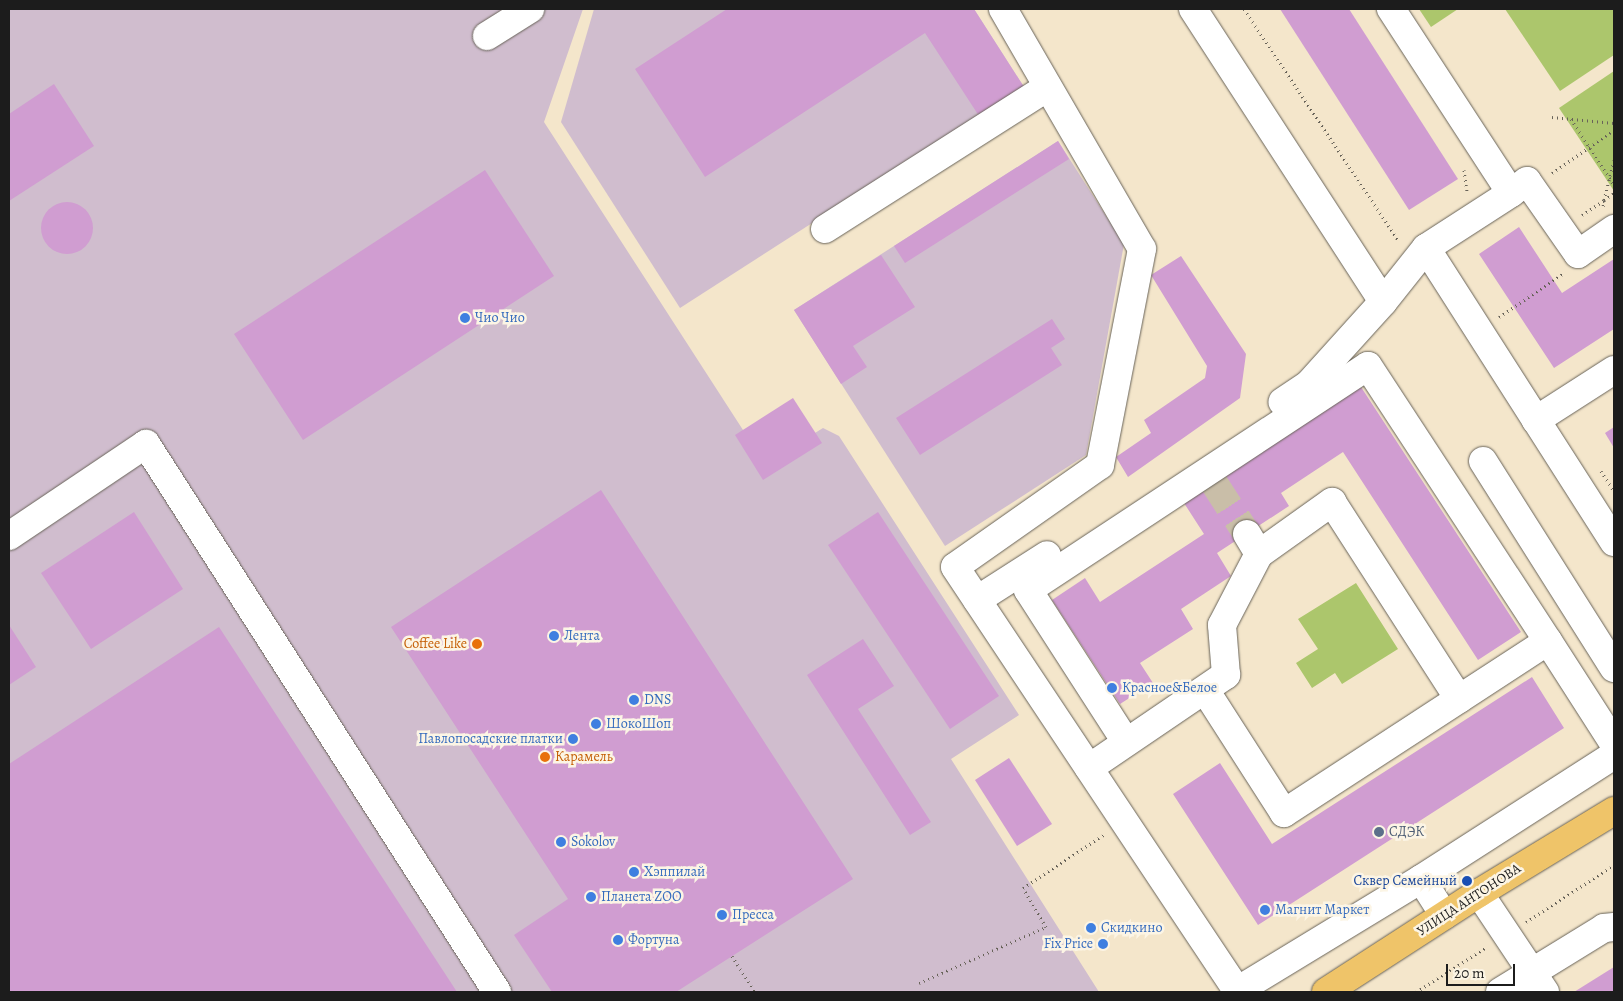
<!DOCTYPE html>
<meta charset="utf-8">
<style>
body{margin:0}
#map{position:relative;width:1623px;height:1001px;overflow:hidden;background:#f4e6cb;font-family:Alegreya,serif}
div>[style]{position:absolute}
.industrial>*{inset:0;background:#d0bdce}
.green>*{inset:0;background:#acc66c}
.building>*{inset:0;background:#d09dd1}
.round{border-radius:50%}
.minor-tunnel>*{height:28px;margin-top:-14px;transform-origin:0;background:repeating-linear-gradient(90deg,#c9bea8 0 28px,transparent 0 42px)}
.path>*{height:3px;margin-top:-1.5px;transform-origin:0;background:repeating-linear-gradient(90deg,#686359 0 1px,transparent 0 5px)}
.roads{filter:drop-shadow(0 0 1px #686359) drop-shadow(0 0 1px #686359)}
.minor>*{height:28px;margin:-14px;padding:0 14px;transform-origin:14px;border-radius:14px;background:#fff}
.major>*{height:28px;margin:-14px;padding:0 14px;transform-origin:14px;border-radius:14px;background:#efc469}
.dots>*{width:14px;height:14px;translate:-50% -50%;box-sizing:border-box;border:2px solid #fcf5e5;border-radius:50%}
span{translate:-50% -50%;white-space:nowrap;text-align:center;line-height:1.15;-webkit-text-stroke:5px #fcf5e5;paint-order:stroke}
.shop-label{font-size:14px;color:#366cbe}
.left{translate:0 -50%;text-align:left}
.right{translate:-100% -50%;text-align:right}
.food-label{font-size:14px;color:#c56008}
.service-label{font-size:14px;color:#4e5e75}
.transit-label{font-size:14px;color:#164399}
.street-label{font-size:14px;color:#1c1c1c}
.frame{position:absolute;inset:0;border:10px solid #1c1c1c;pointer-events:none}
.scale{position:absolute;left:1446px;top:964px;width:69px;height:22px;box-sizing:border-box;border:2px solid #1c1c1c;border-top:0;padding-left:6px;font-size:15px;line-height:18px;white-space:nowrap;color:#1c1c1c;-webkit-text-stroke:4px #fcf5e5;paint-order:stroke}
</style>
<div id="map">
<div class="industrial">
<div style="clip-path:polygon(9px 9px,583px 9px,544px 122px,765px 464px,823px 428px,839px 436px,1019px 715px,951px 759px,1099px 992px,9px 992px)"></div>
<div style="clip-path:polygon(594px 9px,974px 9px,1024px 87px,680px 308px,561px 122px)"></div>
<div style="clip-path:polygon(1058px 141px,1124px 244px,1086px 455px,945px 546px,794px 310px)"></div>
</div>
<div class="green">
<div style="clip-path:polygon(1419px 9px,1458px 9px,1431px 27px)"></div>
<div style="clip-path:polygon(1505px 9px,1614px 9px,1614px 55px,1560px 91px)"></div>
<div style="clip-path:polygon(1614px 71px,1614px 191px,1559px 108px)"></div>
<div style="clip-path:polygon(1356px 583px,1398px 649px,1342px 684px,1335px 673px,1312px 688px,1296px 663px,1318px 649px,1298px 619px)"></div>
</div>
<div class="building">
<div style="clip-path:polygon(727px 9px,974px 9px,1024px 87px,979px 116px,925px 33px,705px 177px,635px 69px)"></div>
<div style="clip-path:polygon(1280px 9px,1349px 9px,1458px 179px,1409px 210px)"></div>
<div style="clip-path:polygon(54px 84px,94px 146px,9px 201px,9px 114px)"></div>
<div style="clip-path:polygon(1058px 141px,1069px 159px,905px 263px,894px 246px)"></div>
<div style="clip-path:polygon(485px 170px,554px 276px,303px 440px,234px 334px)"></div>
<div class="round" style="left:41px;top:202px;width:52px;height:52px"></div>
<div style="clip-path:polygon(1519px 227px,1562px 293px,1614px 259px,1614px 329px,1554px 368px,1479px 254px)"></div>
<div style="clip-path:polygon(881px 255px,915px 307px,853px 346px,867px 367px,841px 384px,794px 310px)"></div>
<div style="clip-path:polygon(1181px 256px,1246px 354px,1240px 398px,1128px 477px,1116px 457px,1151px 433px,1144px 420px,1205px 378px,1207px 366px,1151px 275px)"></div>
<div style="clip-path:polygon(1052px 319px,1065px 339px,1051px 348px,1062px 365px,920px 455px,896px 418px)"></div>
<div style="clip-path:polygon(1361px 387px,1521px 632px,1478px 660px,1343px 452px,1281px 493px,1289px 506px,1217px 553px,1231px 576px,1181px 609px,1193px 629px,1140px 663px,1153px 683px,1120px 704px,1052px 600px,1085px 578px,1100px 602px,1204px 534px,1184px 503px)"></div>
<div style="clip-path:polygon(793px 398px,822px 443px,763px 480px,735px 435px)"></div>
<div style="clip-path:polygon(1614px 427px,1614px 448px,1605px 433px)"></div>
<div style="clip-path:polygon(601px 490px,853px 879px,676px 992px,552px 992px,514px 935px,568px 899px,391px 627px)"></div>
<div style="clip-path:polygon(134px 512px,183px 589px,91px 649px,41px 573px)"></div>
<div style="clip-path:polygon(878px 512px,999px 696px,950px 729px,828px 545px)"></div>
<div style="clip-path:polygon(9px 625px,36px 667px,9px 685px)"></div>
<div style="clip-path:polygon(219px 627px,457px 992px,9px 992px,9px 764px)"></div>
<div style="clip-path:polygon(863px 639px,894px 686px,858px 709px,931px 822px,910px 835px,807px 675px)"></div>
<div style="clip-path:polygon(1532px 677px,1564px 728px,1258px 925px,1173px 794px,1220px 763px,1272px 844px)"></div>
<div style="clip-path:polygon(1009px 758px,1052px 824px,1017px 846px,975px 780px)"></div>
<div style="clip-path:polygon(1614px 967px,1614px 992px,1574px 992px)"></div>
</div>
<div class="minor-tunnel">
<div style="left:1214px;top:483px;width:61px;rotate:57.1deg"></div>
</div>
<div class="path">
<div style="left:1244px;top:9px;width:279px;rotate:56.3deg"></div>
<div style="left:1552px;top:117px;width:62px;rotate:5.5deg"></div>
<div style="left:1571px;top:119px;width:79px;rotate:56.9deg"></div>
<div style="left:1464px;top:170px;width:21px;rotate:82deg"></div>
<div style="left:1552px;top:173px;width:75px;rotate:-34.7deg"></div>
<div style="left:1604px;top:200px;width:41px;rotate:-76deg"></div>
<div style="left:1604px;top:200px;width:12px;rotate:-35deg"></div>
<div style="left:1582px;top:215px;width:27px;rotate:-34deg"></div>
<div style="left:1604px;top:200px;width:7px;rotate:98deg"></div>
<div style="left:1499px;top:317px;width:78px;rotate:-34.1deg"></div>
<div style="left:1601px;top:471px;width:24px;rotate:57deg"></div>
<div style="left:1526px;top:922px;width:105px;rotate:-32.9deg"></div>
<div style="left:732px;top:956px;width:43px;rotate:57.4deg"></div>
<div style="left:919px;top:983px;width:139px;rotate:-23.8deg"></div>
<div style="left:1046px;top:927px;width:45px;rotate:-120.5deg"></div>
<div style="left:1023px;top:888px;width:98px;rotate:-33.4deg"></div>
<div style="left:1416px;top:992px;width:82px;rotate:-32.5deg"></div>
</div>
<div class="roads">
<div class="minor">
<div style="left:1003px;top:9px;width:277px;rotate:59.9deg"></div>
<div style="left:1142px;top:249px;width:220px;rotate:101deg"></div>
<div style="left:1100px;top:465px;width:177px;rotate:144.9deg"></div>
<div style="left:955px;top:567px;width:511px;rotate:56.34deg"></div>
<div style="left:1193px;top:9px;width:349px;rotate:57deg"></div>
<div style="left:1383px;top:302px;width:110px;rotate:132.1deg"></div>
<div style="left:1309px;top:384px;width:32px;rotate:146deg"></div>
<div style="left:487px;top:36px;width:51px;rotate:-32.1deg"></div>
<div style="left:1511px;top:193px;width:20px;rotate:-37deg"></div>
<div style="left:1527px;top:181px;width:89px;rotate:55.1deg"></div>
<div style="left:1578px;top:254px;width:44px;rotate:-34.8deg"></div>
<div style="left:825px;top:229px;width:264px;rotate:-32.5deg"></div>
<div style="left:1426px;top:248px;width:204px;rotate:57.4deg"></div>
<div style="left:1383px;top:302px;width:69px;rotate:-51.5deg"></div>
<div style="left:1426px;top:248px;width:101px;rotate:-32.9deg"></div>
<div style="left:1511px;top:193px;width:220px;rotate:-123.1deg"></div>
<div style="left:1614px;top:370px;width:93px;rotate:147.3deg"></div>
<div style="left:1536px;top:420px;width:145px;rotate:57.4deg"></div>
<div style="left:1483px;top:461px;width:245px;rotate:57.7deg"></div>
<div style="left:1247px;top:534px;width:23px;rotate:59deg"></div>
<div style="left:9px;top:536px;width:165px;rotate:-33.9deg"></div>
<div style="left:146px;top:444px;width:651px;rotate:57.36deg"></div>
<div style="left:977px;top:600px;width:83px;rotate:-32.7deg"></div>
<div style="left:1459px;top:699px;width:106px;rotate:-33.1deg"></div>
<div style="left:1548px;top:641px;width:122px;rotate:57.3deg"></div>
<div style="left:1126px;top:742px;width:181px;rotate:-122.8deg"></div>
<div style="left:1028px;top:590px;width:407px;rotate:-33.4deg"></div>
<div style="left:1368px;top:366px;width:329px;rotate:56.8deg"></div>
<div style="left:1089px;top:768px;width:166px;rotate:-34.2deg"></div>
<div style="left:1226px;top:675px;width:50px;rotate:-94.6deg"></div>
<div style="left:1222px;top:625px;width:80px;rotate:-62.5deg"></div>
<div style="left:1259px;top:554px;width:90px;rotate:-35.5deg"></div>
<div style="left:1332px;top:502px;width:234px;rotate:57.2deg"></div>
<div style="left:1459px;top:699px;width:209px;rotate:146.9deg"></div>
<div style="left:1284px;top:813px;width:146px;rotate:-122.7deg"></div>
<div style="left:1421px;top:879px;width:43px;rotate:57.4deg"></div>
<div style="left:1479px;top:893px;width:119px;rotate:56.3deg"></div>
<div style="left:1237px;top:991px;width:215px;rotate:-31.3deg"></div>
<div style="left:1421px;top:879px;width:229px;rotate:-32.7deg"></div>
<div style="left:1500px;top:992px;width:122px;rotate:-31.6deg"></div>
<div style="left:1604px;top:928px;width:10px;rotate:-6deg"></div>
</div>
<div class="major">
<div style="left:1326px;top:992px;width:182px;rotate:-32.9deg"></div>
<div style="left:1479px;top:893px;width:158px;rotate:-31.3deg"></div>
</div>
</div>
<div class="dots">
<div style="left:465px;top:318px;background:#3f7fe0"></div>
<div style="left:554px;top:636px;background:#3f7fe0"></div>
<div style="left:477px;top:644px;background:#e8710a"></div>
<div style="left:1112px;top:688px;background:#3f7fe0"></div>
<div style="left:634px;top:700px;background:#3f7fe0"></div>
<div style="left:596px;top:724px;background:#3f7fe0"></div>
<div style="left:573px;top:739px;background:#3f7fe0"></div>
<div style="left:545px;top:757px;background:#e8710a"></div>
<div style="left:1379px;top:832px;background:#5c6f8a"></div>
<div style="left:561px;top:842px;background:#3f7fe0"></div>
<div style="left:634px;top:872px;background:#3f7fe0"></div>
<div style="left:1467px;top:881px;background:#1a4fb4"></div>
<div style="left:591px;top:897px;background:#3f7fe0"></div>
<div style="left:1265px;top:910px;background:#3f7fe0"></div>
<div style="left:722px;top:915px;background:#3f7fe0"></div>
<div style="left:1091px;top:928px;background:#3f7fe0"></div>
<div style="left:618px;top:940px;background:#3f7fe0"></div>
<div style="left:1103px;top:944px;background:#3f7fe0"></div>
</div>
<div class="shop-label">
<span class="left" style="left:475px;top:318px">Чио Чио</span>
<span class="left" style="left:564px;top:636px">Лента</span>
<span class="left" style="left:1122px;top:688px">Красное&amp;Белое</span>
<span class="left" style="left:644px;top:700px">DNS</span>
<span class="left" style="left:606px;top:724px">ШокоШоп</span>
<span class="right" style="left:563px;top:739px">Павлопосадские платки</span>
<span class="left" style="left:571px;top:842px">Sokolov</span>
<span class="left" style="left:644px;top:872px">Хэппилай</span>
<span class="left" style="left:601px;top:897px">Планета ZOO</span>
<span class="left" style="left:1275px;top:910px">Магнит Маркет</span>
<span class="left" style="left:732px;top:915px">Пресса</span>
<span class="left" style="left:1101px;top:928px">Скидкино</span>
<span class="left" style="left:628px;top:940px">Фортуна</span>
<span class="right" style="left:1093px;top:944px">Fix Price</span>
</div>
<div class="food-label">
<span class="right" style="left:467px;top:644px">Coffee Like</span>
<span class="left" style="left:555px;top:757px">Карамель</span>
</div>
<div class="service-label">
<span class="left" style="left:1389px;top:832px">СДЭК</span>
</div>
<div class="transit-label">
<span class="right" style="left:1457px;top:881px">Сквер Семейный</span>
</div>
<div class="street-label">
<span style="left:1469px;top:900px;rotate:-33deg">УЛИЦА АНТОНОВА</span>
</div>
<div class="frame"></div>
<div class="scale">20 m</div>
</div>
